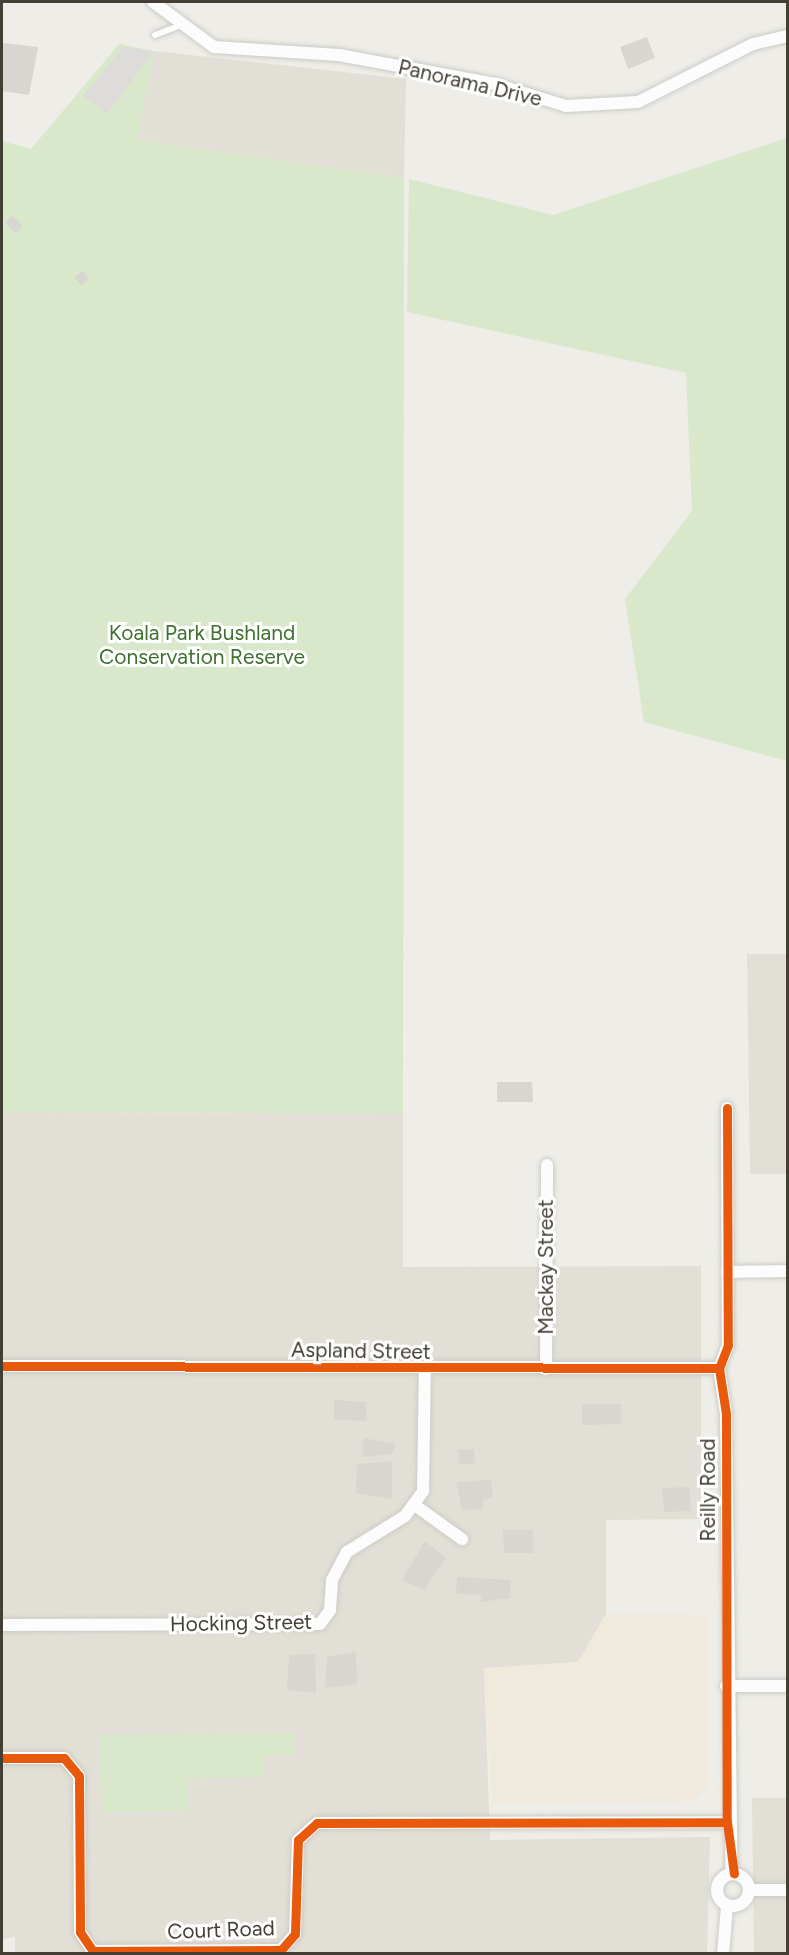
<!DOCTYPE html>
<style>
body{margin:0}
#map{position:relative;width:789px;height:1955px;overflow:hidden;background:#eeede8;font-family:Figtree,sans-serif}
div>[style]{position:absolute}
.residential>*{inset:0;background:#e2dfd6}
.commercial>*{inset:0;background:#f0eadc}
.green>*{inset:0;background:#d9e8ca}
.parking>*{inset:0;background:#dddcd8}
.building>*{inset:0;background:#d8d6d1}
.roads{filter:drop-shadow(0 0 2px #cccbc6) drop-shadow(0 0 2px #cccbc6)}
.service>*{height:6px;margin:-3px;padding:0 3px;transform-origin:3px;border-radius:3px;background:#fcfcfc}
.minor>*{height:12px;margin:-6px;padding:0 6px;transform-origin:6px;border-radius:6px;background:#fcfcfc}
.minor>.ring{margin:-6px;padding:0;box-sizing:content-box;background:none;border:12px solid #fcfcfc;border-radius:50%}
.cycleway>*{height:9px;margin:-4.5px;padding:0 4.5px;transform-origin:4.5px;border-radius:4.5px;background:#e8590c}
span{translate:-50% -50%;white-space:nowrap;text-align:center;line-height:1.15;-webkit-text-stroke:6px #fff;paint-order:stroke}
.street-label{font-size:21px;color:#433f35}
.park-label{font-size:21px;color:#3f702e}
.frame{position:absolute;inset:0;border:3px solid #433f35;pointer-events:none}
</style>
<div id="map">
<div class="residential">
<div style="clip-path:polygon(154px 51px,406px 79px,404px 178px,136px 140px)"></div>
<div style="clip-path:polygon(747px 954px,787px 954px,787px 1174px,750px 1174px)"></div>
<div style="clip-path:polygon(2px 1112px,403px 1113px,403px 1267px,701px 1266px,701px 1519px,606px 1520px,606px 1614px,578px 1662px,484px 1669px,490px 1840px,710px 1837px,707px 1953px,15px 1954px,15px 1937px,2px 1939px)"></div>
<div style="clip-path:polygon(752px 1798px,787px 1798px,787px 1953px,754px 1953px)"></div>
</div>
<div class="commercial">
<div style="clip-path:polygon(606px 1614px,707px 1615px,707px 1787px,693px 1801px,492px 1804px,484px 1668px,578px 1662px)"></div>
</div>
<div class="green">
<div style="clip-path:polygon(119px 44px,154px 51px,137px 140px,404px 178px,403px 1113px,2px 1112px,2px 141px,31px 149px)"></div>
<div style="clip-path:polygon(787px 138px,788px 138px,787px 761px,644px 722px,625px 599px,692px 511px,686px 373px,407px 312px,409px 179px,553px 215px)"></div>
<div style="clip-path:polygon(293px 1733px,293px 1755px,265px 1755px,265px 1777px,187px 1778px,187px 1811px,101px 1812px,100px 1735px)"></div>
</div>
<div class="parking">
<div style="clip-path:polygon(123px 47px,154px 51px,107px 114px,83px 96px)"></div>
</div>
<div class="building">
<div style="clip-path:polygon(647px 37px,655px 58px,628px 69px,620px 47px)"></div>
<div style="clip-path:polygon(2px 43px,38px 47px,29px 95px,2px 91px)"></div>
<div style="clip-path:polygon(12px 215px,23px 226px,16px 234px,5px 223px)"></div>
<div style="clip-path:polygon(83px 271px,89px 279px,81px 285px,74px 277px)"></div>
<div style="clip-path:polygon(497px 1082px,532px 1082px,533px 1102px,497px 1102px)"></div>
<div style="clip-path:polygon(334px 1400px,366px 1402px,367px 1421px,334px 1420px)"></div>
<div style="clip-path:polygon(582px 1404px,621px 1404px,621px 1424px,582px 1425px)"></div>
<div style="clip-path:polygon(363px 1438px,396px 1444px,392px 1454px,363px 1457px)"></div>
<div style="clip-path:polygon(474px 1449px,475px 1464px,459px 1464px,458px 1450px)"></div>
<div style="clip-path:polygon(392px 1461px,392px 1499px,356px 1493px,357px 1464px)"></div>
<div style="clip-path:polygon(491px 1480px,493px 1497px,483px 1500px,483px 1509px,462px 1510px,456px 1482px)"></div>
<div style="clip-path:polygon(689px 1487px,691px 1511px,664px 1512px,662px 1488px)"></div>
<div style="clip-path:polygon(503px 1530px,533px 1530px,533px 1553px,504px 1553px)"></div>
<div style="clip-path:polygon(425px 1541px,446px 1558px,424px 1590px,402px 1580px)"></div>
<div style="clip-path:polygon(457px 1577px,511px 1580px,510px 1598px,481px 1602px,481px 1595px,456px 1594px)"></div>
<div style="clip-path:polygon(356px 1652px,357px 1684px,325px 1688px,327px 1657px)"></div>
<div style="clip-path:polygon(315px 1654px,316px 1693px,287px 1690px,289px 1655px)"></div>
</div>
<div class="roads">
<div class="service">
<div style="left:155px;top:35px;width:26px;rotate:-21deg"></div>
</div>
<div class="minor">
<div style="left:153px;top:2px;width:76px;rotate:36.4deg"></div>
<div style="left:214px;top:47px;width:125px;rotate:3.7deg"></div>
<div style="left:339px;top:55px;width:159px;rotate:10.5deg"></div>
<div style="left:495px;top:84px;width:74px;rotate:17.2deg"></div>
<div style="left:566px;top:106px;width:72px;rotate:-3.2deg"></div>
<div style="left:638px;top:102px;width:129px;rotate:-26.8deg"></div>
<div style="left:753px;top:44px;width:36px;rotate:-13deg"></div>
<div style="left:727px;top:1108px;width:237px;rotate:89.8deg"></div>
<div style="left:728px;top:1345px;width:25px;rotate:111deg"></div>
<div style="left:719px;top:1368px;width:47px;rotate:81.3deg"></div>
<div style="left:726px;top:1414px;width:460px;rotate:89.3deg"></div>
<div style="left:727px;top:1272px;width:61px;rotate:-0.9deg"></div>
<div style="left:2px;top:1366px;width:717px;rotate:0.16deg"></div>
<div style="left:546px;top:1369px;width:204px;rotate:-89.7deg"></div>
<div style="left:416px;top:1506px;width:57px;rotate:35.7deg"></div>
<div style="left:2px;top:1625px;width:318px;rotate:-0.2deg"></div>
<div style="left:320px;top:1624px;width:17px;rotate:-54deg"></div>
<div style="left:330px;top:1610px;width:30px;rotate:-86deg"></div>
<div style="left:332px;top:1580px;width:32px;rotate:-62deg"></div>
<div style="left:347px;top:1552px;width:68px;rotate:-31.8deg"></div>
<div style="left:405px;top:1516px;width:31px;rotate:-54deg"></div>
<div style="left:423px;top:1491px;width:122px;rotate:-89.1deg"></div>
<div style="left:726px;top:1686px;width:62px"></div>
<div style="left:2px;top:1758px;width:62px"></div>
<div style="left:64px;top:1758px;width:23px;rotate:50deg"></div>
<div style="left:79px;top:1776px;width:156px;rotate:89.6deg"></div>
<div style="left:80px;top:1932px;width:23px;rotate:56deg"></div>
<div style="left:93px;top:1951px;width:188px;rotate:-0.3deg"></div>
<div style="left:281px;top:1950px;width:21px;rotate:-49deg"></div>
<div style="left:295px;top:1934px;width:94px;rotate:-88.2deg"></div>
<div style="left:298px;top:1840px;width:25px;rotate:-42deg"></div>
<div style="left:317px;top:1823px;width:410px;rotate:-0.1deg"></div>
<div class="ring" style="left:717px;top:1874px;width:20px;height:20px"></div>
<div style="left:749px;top:1890px;width:39px"></div>
<div style="left:723px;top:1954px;width:48px;rotate:-85.2deg"></div>
</div>
</div>
<div class="cycleway">
<div style="left:727px;top:1108px;width:237px;rotate:89.8deg"></div>
<div style="left:728px;top:1345px;width:25px;rotate:111deg"></div>
<div style="left:719px;top:1368px;width:47px;rotate:81.3deg"></div>
<div style="left:726px;top:1414px;width:408px;rotate:89.9deg"></div>
<div style="left:727px;top:1822px;width:52px;rotate:82.3deg"></div>
<div style="left:2px;top:1366px;width:717px;rotate:0.16deg"></div>
<div style="left:2px;top:1758px;width:62px"></div>
<div style="left:64px;top:1758px;width:23px;rotate:50deg"></div>
<div style="left:79px;top:1776px;width:156px;rotate:89.6deg"></div>
<div style="left:80px;top:1932px;width:23px;rotate:56deg"></div>
<div style="left:93px;top:1951px;width:188px;rotate:-0.3deg"></div>
<div style="left:281px;top:1950px;width:21px;rotate:-49deg"></div>
<div style="left:295px;top:1934px;width:94px;rotate:-88.2deg"></div>
<div style="left:298px;top:1840px;width:25px;rotate:-42deg"></div>
<div style="left:317px;top:1823px;width:410px;rotate:-0.1deg"></div>
</div>
<div class="street-label">
<span style="left:470px;top:83px;rotate:13deg">Panorama Drive</span>
<span style="left:546px;top:1267px;rotate:-90deg">Mackay Street</span>
<span style="left:361px;top:1351px;rotate:1deg">Aspland Street</span>
<span style="left:708px;top:1490px;rotate:-90deg">Reilly Road</span>
<span style="left:241px;top:1623px;rotate:-1deg">Hocking Street</span>
<span style="left:221px;top:1930px;rotate:-2deg">Court Road</span>
</div>
<div class="park-label">
<span style="left:202px;top:645px">Koala Park Bushland<br>Conservation Reserve</span>
</div>
<div class="frame"></div>
</div>
